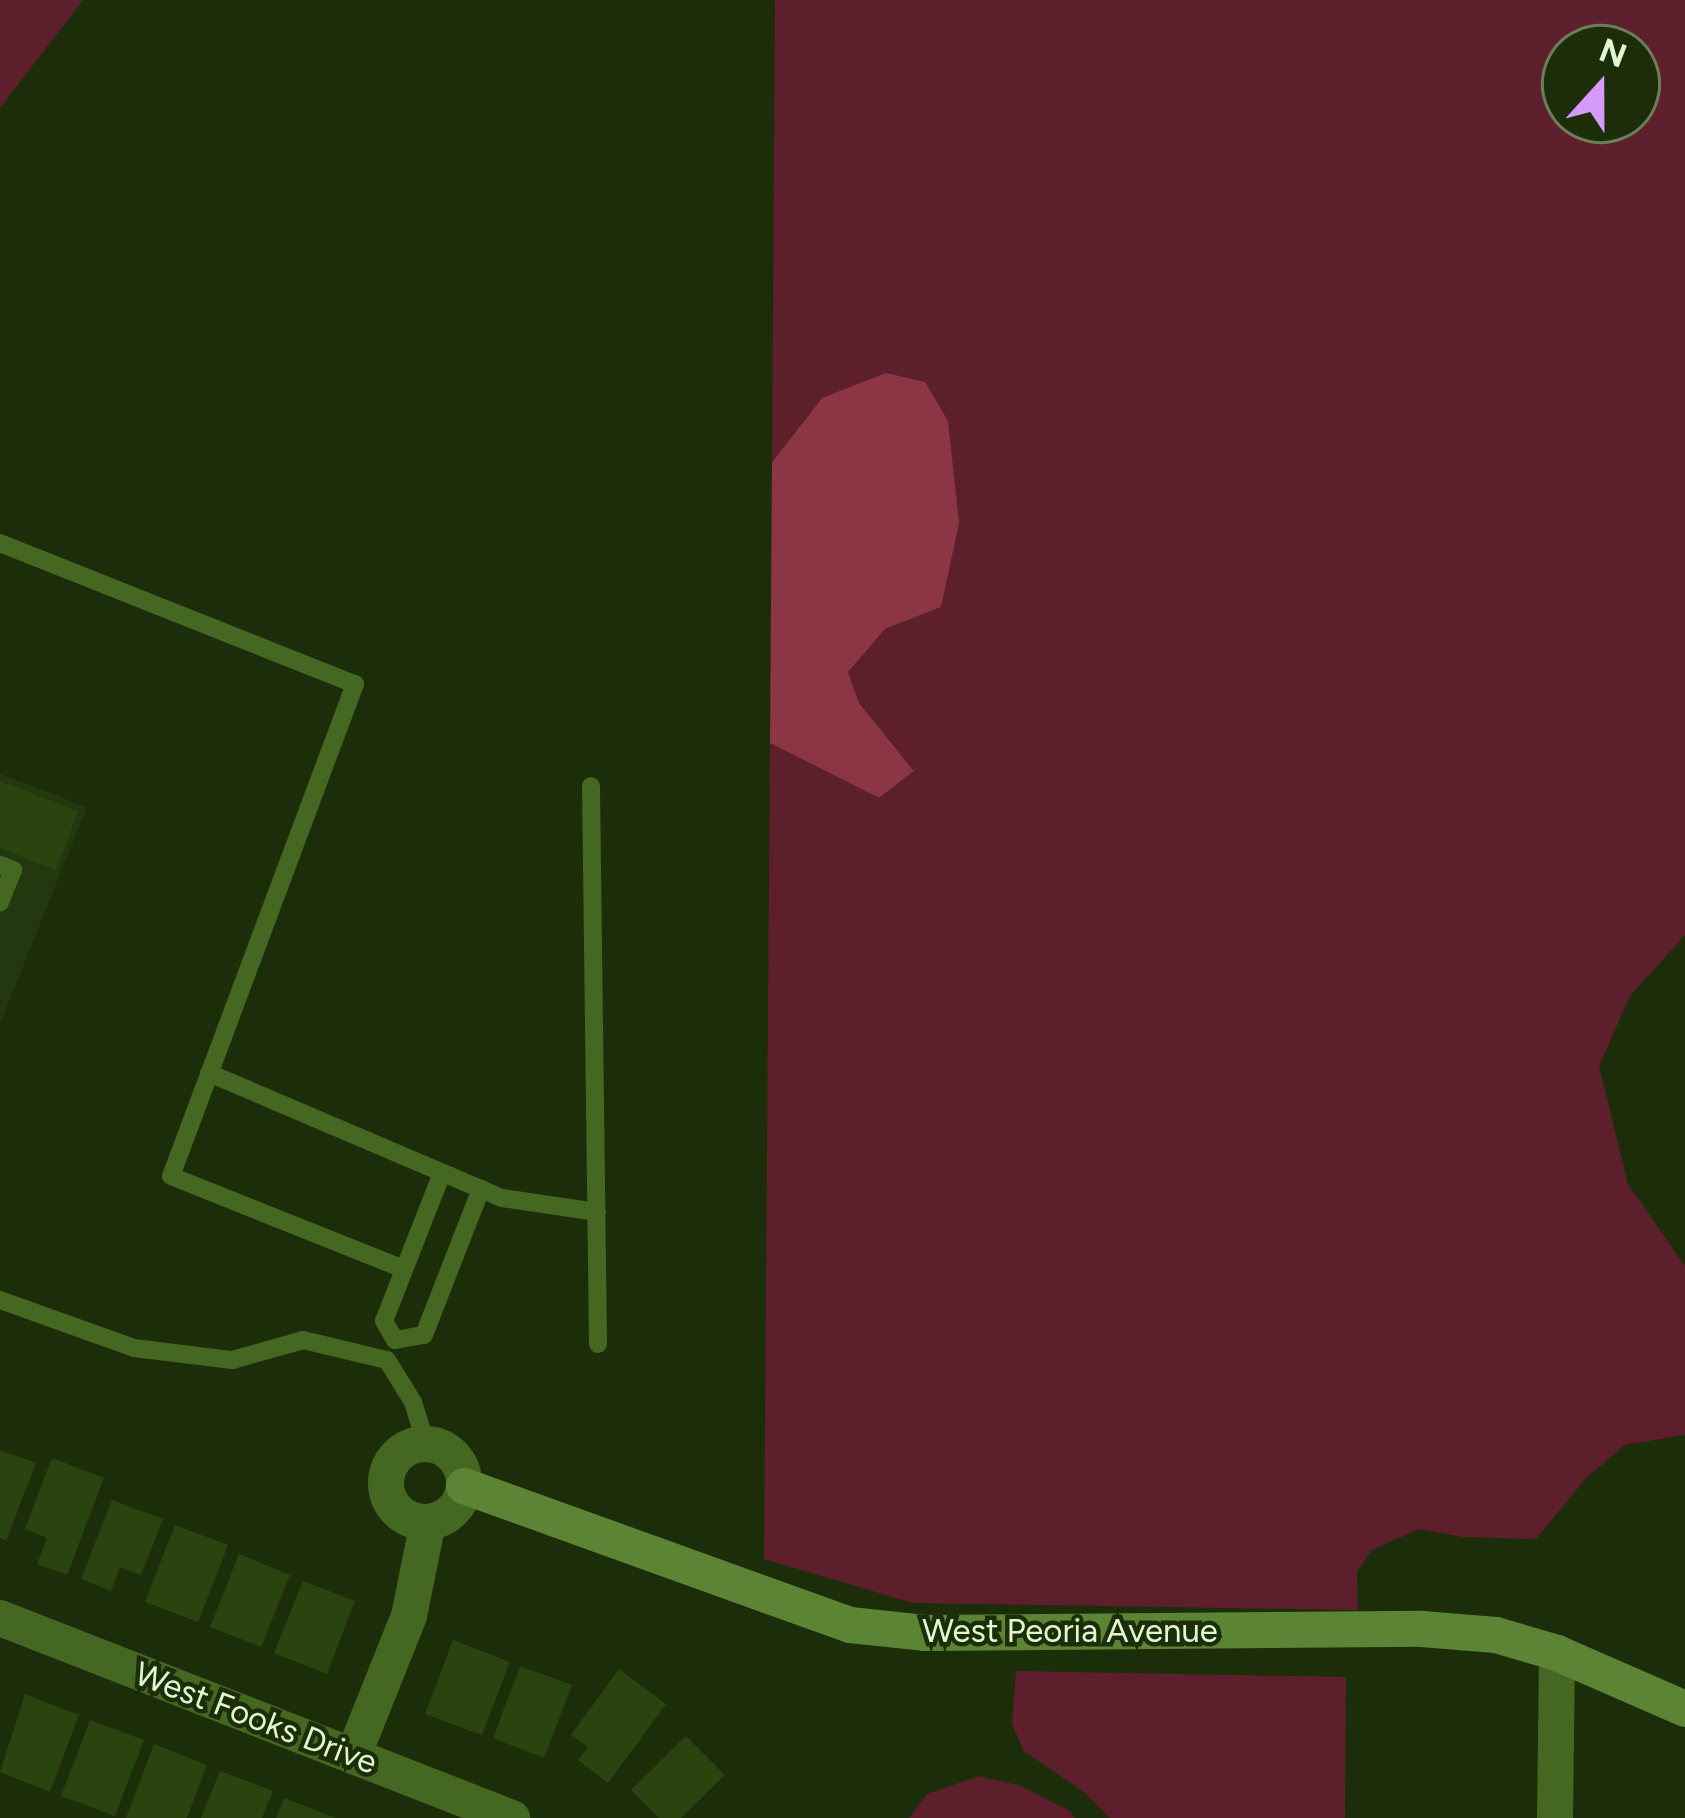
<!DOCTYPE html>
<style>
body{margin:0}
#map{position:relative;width:1685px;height:1818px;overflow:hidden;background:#1c2e09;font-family:Figtree,sans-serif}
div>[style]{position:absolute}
.built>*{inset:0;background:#23380e}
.green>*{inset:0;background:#5d1f2b}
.forest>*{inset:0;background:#8c3545}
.building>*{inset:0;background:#2a440f}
.lane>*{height:18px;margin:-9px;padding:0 9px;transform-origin:9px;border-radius:9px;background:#446721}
.street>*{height:36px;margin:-18px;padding:0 18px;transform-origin:18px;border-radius:18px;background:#446721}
.street>.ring{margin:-18px;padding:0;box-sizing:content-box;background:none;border:36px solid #446721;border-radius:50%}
.secondary>*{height:36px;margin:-18px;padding:0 18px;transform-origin:18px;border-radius:18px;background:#5c8435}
span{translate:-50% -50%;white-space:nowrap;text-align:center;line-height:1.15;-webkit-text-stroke:9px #1c2e09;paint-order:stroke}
.street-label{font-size:33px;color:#e1f6d2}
.north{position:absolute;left:1541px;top:24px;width:120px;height:120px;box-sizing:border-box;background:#1c2e09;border:3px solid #6b7e59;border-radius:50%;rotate:21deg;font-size:33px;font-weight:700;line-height:48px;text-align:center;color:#e1f6d2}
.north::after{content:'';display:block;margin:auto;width:42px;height:54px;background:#d69bfa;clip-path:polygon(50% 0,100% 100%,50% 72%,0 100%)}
</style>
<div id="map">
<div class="built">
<div style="clip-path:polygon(0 774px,87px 807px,0 1024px)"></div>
</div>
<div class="green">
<div style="clip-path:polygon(0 0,83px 0,0 108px)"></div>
<div style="clip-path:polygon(evenodd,775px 0,1685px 0,1685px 935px,1630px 996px,1599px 1066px,1628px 1184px,1685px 1266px,1685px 1435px,1625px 1445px,1586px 1478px,1536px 1539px,1462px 1537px,1419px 1529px,1372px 1550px,1357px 1571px,1358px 1610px,913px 1603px,764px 1559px,770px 743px,879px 798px,914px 771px,859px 703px,848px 672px,885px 629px,941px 607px,822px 398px,772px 461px,775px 0,1565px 48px,1637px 48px,1637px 120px,1565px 120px,1565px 48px)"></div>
<div style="clip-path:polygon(1016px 1671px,1346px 1677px,1345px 1818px,1110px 1818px,1084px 1792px,1024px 1751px,1012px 1724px)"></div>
<div style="clip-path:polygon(979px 1776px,1021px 1786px,1070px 1811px,1075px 1818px,909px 1818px,927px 1794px)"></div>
</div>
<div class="forest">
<div style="clip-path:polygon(886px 373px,925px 382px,948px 421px,959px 523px,941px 607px,885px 629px,848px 672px,859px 703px,914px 771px,879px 798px,770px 743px,772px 462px,822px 398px)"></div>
</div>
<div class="building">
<div style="clip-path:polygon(0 781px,78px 811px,56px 870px,0 848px)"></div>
<div style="clip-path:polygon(0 1450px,36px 1463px,6px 1541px,0 1538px)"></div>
<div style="clip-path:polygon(52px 1458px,104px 1478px,67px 1575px,37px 1564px,47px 1538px,25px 1529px)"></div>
<div style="clip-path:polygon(112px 1500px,163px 1519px,141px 1575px,120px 1567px,111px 1591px,81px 1579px)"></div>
<div style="clip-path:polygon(175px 1525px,228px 1545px,198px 1622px,145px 1602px)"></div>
<div style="clip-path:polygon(239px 1554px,290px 1575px,261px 1647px,210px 1627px)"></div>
<div style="clip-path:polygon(303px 1581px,355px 1601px,327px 1674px,274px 1653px)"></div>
<div style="clip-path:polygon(453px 1640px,510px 1662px,482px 1735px,425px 1714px)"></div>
<div style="clip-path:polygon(520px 1666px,572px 1685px,544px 1758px,493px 1738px)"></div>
<div style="clip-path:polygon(619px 1669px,666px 1704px,608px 1783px,578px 1760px,588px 1747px,571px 1735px)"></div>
<div style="clip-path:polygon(25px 1694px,79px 1715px,50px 1792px,0 1772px)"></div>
<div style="clip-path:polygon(90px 1720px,144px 1740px,115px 1816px,61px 1796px)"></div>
<div style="clip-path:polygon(686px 1736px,725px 1775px,681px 1818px,659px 1818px,631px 1790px)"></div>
<div style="clip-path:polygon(154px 1744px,207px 1765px,187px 1818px,126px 1818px)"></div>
<div style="clip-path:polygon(220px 1771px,273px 1791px,262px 1818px,201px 1818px)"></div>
<div style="clip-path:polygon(284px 1798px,336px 1818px,276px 1818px)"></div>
</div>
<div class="lane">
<div style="left:0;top:543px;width:382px;rotate:21.7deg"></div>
<div style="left:355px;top:684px;width:525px;rotate:110.5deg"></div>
<div style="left:171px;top:1176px;width:251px;rotate:21.8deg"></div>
<div style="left:591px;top:786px;width:558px;rotate:89.28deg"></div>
<div style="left:0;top:865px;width:14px;rotate:21deg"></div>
<div style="left:13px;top:870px;width:35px;rotate:112deg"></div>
<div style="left:209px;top:1073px;width:319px;rotate:23.1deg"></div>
<div style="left:502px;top:1198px;width:96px;rotate:8.4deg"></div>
<div style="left:0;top:1300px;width:142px;rotate:19.7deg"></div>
<div style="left:134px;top:1348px;width:99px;rotate:7deg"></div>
<div style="left:232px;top:1360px;width:74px;rotate:-15.7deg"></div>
<div style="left:303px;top:1340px;width:86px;rotate:13.4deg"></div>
<div style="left:387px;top:1360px;width:49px;rotate:58.2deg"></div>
<div style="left:413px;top:1402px;width:44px;rotate:72.8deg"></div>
<div style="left:395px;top:1340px;width:29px;rotate:-10deg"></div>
<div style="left:424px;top:1335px;width:157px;rotate:-68.7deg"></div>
<div style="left:395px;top:1340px;width:22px;rotate:-120deg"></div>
<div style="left:384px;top:1321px;width:159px;rotate:-68.6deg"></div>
</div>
<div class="street">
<div class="ring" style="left:386px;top:1444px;width:42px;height:42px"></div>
<div style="left:0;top:1618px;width:550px;rotate:21.34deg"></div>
<div style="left:353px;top:1756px;width:151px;rotate:-68.2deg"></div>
<div style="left:409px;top:1616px;width:96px;rotate:-78.6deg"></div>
<div style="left:1555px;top:1818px;width:165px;rotate:-89.3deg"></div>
</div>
<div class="secondary">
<div style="left:464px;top:1486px;width:410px;rotate:19.8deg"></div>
<div style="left:850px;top:1625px;width:75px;rotate:6.1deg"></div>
<div style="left:925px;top:1633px;width:497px;rotate:-0.5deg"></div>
<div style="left:1422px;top:1629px;width:74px;rotate:4.6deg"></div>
<div style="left:1496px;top:1635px;width:64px;rotate:16.4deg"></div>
<div style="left:1557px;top:1653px;width:140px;rotate:23.6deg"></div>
</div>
<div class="street-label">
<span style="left:1070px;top:1631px">West Peoria Avenue</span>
<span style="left:256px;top:1718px;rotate:21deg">West Fooks Drive</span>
</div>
<div class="north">N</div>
</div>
